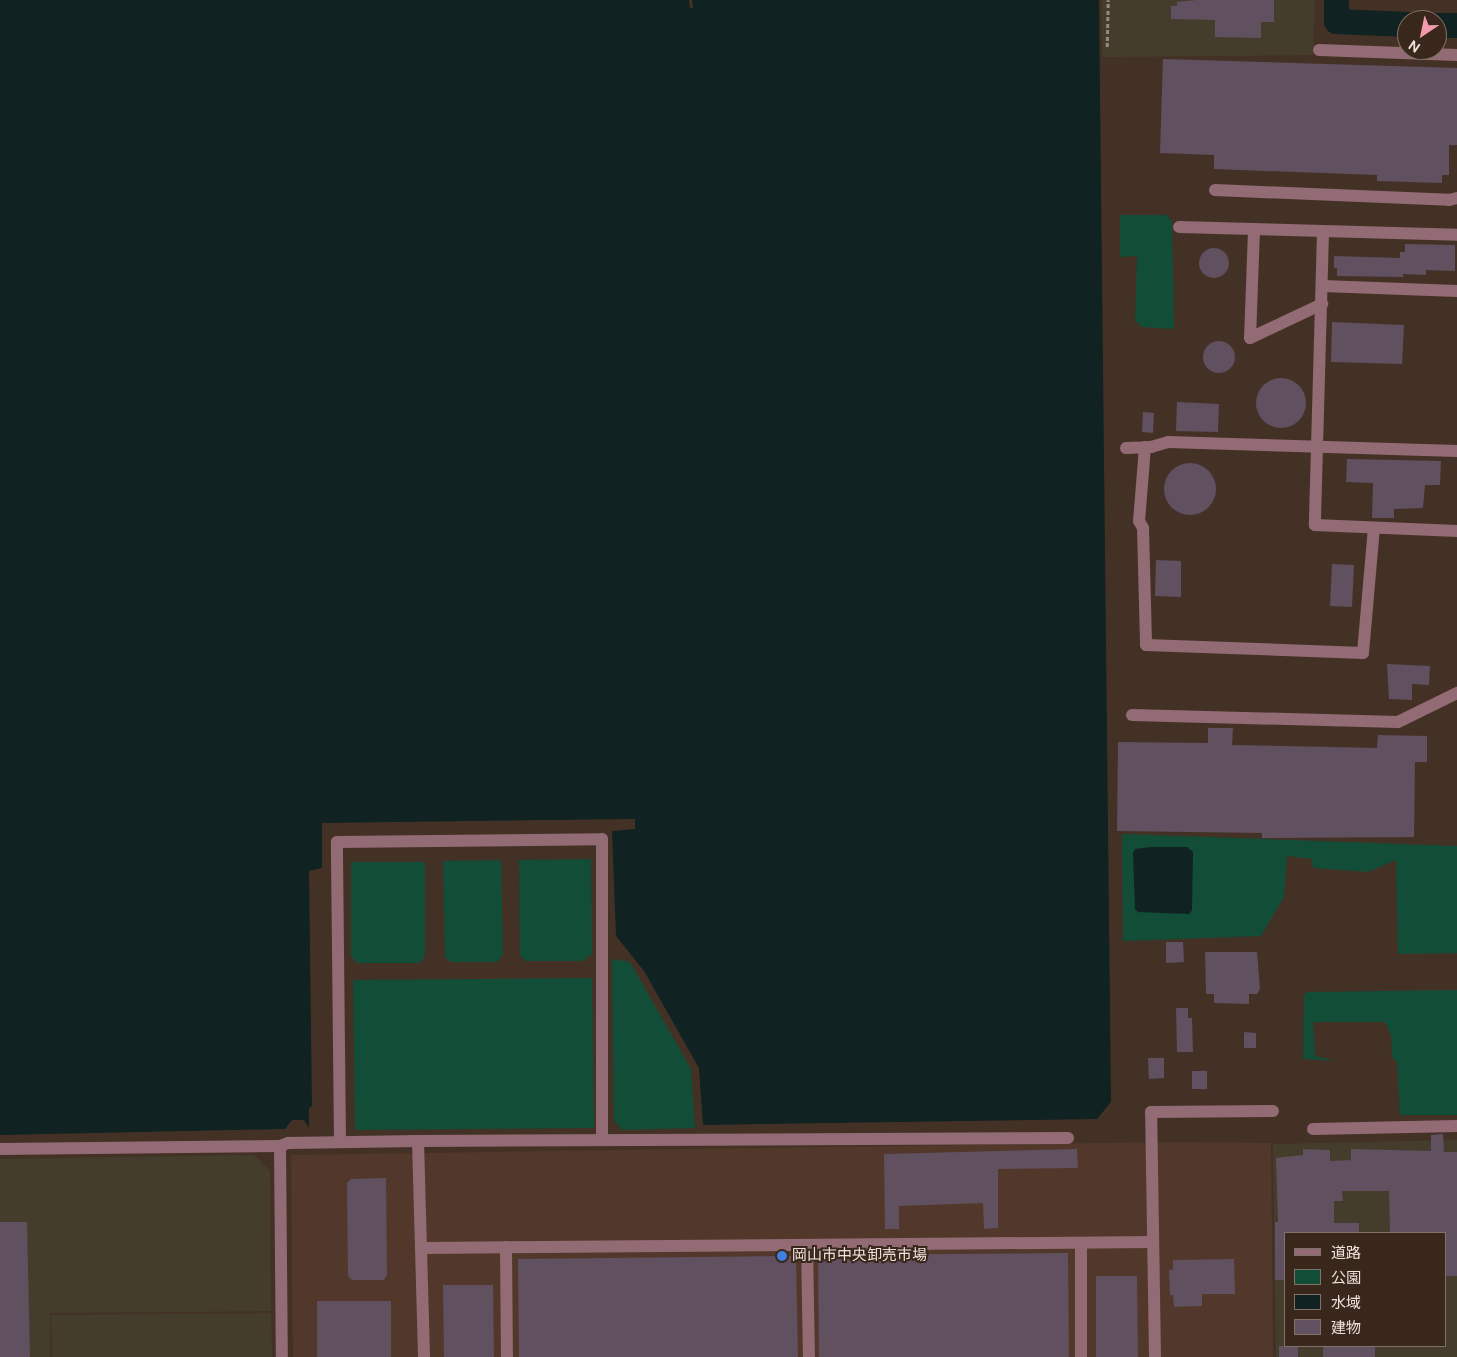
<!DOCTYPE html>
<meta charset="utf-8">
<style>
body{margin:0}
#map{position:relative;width:1457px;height:1357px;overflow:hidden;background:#443126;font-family:"DM Sans","Noto Sans JP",sans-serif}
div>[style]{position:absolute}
.built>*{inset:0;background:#51382a}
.industrial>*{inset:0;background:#453d2c}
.green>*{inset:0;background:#124d38}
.water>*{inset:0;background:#102222}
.river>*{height:25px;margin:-12.5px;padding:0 12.5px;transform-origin:12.5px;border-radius:12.5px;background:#102222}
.building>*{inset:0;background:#605060}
.round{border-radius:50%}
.path>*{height:2.5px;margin-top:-1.25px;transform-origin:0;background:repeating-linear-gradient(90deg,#98887f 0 4px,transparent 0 6.5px)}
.minor>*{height:12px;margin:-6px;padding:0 6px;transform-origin:6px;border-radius:6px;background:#936b74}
.dots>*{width:14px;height:14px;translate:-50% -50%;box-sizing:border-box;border:2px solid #39271c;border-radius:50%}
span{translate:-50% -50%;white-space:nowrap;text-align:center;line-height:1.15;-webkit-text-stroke:4px #39271c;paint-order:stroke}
.poi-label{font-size:15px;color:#eee1da}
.left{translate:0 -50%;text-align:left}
.legend{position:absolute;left:1284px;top:1232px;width:162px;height:115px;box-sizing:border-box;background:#39271c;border:1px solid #817168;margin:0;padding:6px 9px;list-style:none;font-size:15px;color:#eee1da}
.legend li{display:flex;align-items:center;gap:10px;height:25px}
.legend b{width:25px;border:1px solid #817168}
.north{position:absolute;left:1397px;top:10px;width:50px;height:50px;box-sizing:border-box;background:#39271c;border:1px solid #817168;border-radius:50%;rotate:214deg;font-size:14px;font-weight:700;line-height:20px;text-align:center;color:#eee1da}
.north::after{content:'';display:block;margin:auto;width:18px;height:22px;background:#f29aae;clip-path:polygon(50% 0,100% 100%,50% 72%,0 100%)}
</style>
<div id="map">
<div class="built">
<div style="clip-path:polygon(1174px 1142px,1271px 1143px,1273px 1357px,293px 1357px,291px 1155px)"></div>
</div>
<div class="industrial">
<div style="clip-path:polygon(1102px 0,1315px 0,1313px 55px,1102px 57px)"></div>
<div style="clip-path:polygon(evenodd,1457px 1140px,1457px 1357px,1276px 1357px,1273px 1144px,1457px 1140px,1286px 1233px,1446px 1233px,1446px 1346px,1286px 1346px,1286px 1233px)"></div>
<div style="clip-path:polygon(254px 1155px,270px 1171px,271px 1311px,50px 1313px,50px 1357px,0 1357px,0 1159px)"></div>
<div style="clip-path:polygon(271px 1313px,272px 1357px,52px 1357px,51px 1315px)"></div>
</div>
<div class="green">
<div style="clip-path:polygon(1120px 215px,1166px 215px,1172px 221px,1174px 329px,1142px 327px,1135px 321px,1137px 256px,1120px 257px)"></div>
<div style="clip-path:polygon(1122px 834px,1457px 846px,1457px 953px,1398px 954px,1396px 860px,1368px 872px,1313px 868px,1312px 859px,1287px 856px,1284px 897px,1261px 936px,1123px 941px)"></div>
<div style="clip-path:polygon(591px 859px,592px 954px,583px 961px,526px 961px,520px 955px,519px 860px)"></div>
<div style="clip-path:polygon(501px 860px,503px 954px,497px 962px,451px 962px,445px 957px,443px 861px)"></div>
<div style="clip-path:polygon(351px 862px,425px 862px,425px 955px,420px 963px,357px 963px,351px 956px)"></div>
<div style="clip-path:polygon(612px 959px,630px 962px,691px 1069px,695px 1128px,622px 1130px,614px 1120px)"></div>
<div style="clip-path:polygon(592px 978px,594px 1128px,355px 1130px,353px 980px)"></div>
<div style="clip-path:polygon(1457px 990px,1457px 1115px,1400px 1115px,1397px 1062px,1392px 1057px,1391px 1035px,1385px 1022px,1313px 1022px,1315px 1056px,1336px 1061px,1303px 1059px,1304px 995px,1308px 992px)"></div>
</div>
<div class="water">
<div style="clip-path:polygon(0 0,689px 0,690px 8px,693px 8px,692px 0,1099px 0,1111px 1102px,1097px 1119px,703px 1125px,699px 1068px,644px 971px,616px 936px,612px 831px,635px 829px,635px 819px,322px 823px,322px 868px,309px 871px,312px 1106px,309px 1108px,309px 1128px,304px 1120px,292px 1120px,285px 1129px,0 1135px)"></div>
<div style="clip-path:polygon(1151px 847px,1187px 847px,1193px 852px,1192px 910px,1189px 914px,1138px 912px,1135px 909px,1133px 853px,1135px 849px)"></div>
</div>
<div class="river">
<div style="left:1336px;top:0;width:21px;rotate:90deg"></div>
<div style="left:1336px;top:21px;width:71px;rotate:2.4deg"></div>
<div style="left:1437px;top:25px;width:20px"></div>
</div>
<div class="building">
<div style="clip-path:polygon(1196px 0,1274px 0,1274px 22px,1261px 22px,1261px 38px,1215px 37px,1215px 20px,1171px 19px,1171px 6px,1177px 6px,1177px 2px)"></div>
<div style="clip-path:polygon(1163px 59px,1457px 68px,1457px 145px,1449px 145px,1449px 175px,1442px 175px,1442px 183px,1377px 181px,1377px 175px,1214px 169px,1214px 155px,1160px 153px)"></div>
<div style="clip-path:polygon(1405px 244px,1455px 245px,1455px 271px,1426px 270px,1426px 275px,1403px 274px,1403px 277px,1337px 276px,1337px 268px,1334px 268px,1334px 256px,1400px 258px,1400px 252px,1405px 252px)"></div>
<div class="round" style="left:1199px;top:248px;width:30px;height:30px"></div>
<div style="clip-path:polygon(1332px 322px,1404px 325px,1402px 364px,1331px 362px)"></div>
<div class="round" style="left:1203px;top:341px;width:32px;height:32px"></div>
<div class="round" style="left:1256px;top:378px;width:50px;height:50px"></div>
<div style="clip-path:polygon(1177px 402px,1219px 404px,1218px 432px,1176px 431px)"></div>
<div style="clip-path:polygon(1143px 412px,1154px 413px,1153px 433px,1142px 432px)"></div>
<div style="clip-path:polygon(1347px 459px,1441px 461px,1440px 485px,1425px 485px,1423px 508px,1394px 509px,1394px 518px,1372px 518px,1373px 483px,1346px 482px)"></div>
<div class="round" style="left:1164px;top:463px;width:52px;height:52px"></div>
<div style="clip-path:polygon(1156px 560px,1181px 561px,1181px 597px,1155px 596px)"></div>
<div style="clip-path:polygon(1332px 564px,1354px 565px,1352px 607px,1330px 606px)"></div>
<div style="clip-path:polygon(1387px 664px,1430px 666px,1429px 685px,1412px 684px,1412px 700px,1389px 699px)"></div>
<div style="clip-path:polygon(1208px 728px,1233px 728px,1232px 745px,1377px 748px,1378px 735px,1427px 736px,1427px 762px,1415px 762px,1414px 837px,1262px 838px,1262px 833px,1117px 831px,1118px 742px,1208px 743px)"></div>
<div style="clip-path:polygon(1166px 942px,1183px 942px,1184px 962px,1166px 963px)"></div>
<div style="clip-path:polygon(1205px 952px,1257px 952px,1260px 989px,1257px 994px,1249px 994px,1249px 1004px,1214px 1003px,1214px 994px,1206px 994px)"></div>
<div style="clip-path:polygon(1176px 1008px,1188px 1008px,1188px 1018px,1192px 1018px,1193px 1052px,1177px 1052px)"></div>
<div style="clip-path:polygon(1244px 1032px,1256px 1033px,1256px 1048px,1244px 1048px)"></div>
<div style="clip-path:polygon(1148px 1058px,1164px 1058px,1164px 1078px,1149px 1079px)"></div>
<div style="clip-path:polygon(1192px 1071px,1207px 1071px,1207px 1089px,1192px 1089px)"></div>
<div style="clip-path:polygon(1443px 1134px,1444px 1152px,1457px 1152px,1457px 1276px,1446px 1276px,1446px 1233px,1390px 1233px,1389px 1191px,1342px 1191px,1343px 1201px,1334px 1201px,1334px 1223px,1359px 1223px,1359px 1233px,1286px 1233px,1286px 1280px,1275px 1280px,1275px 1222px,1278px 1222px,1276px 1158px,1303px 1155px,1303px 1149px,1330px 1150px,1330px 1161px,1351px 1160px,1351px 1149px,1431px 1151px,1431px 1135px)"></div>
<div style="clip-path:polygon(1077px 1149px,1078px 1168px,998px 1169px,998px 1228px,984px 1229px,983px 1203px,899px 1206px,899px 1229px,885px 1229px,884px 1154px)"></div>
<div style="clip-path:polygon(386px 1178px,387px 1275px,384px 1280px,352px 1280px,348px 1276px,347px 1183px,351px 1179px)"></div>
<div style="clip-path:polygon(0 1222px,27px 1222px,30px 1357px,0 1357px)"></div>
<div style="clip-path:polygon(1068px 1253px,1069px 1357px,819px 1357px,818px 1255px)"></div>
<div style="clip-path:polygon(796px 1256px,798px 1357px,519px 1357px,518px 1259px)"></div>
<div style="clip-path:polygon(1234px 1259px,1235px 1294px,1202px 1294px,1202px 1306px,1174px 1307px,1173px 1295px,1170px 1295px,1169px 1270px,1173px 1270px,1173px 1260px)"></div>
<div style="clip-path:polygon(1096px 1276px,1137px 1276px,1138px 1357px,1096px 1357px)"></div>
<div style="clip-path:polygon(443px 1285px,493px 1285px,494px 1357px,444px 1357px)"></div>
<div style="clip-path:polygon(317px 1301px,391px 1301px,391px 1357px,317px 1357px)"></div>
<div style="clip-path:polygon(1279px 1346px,1298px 1346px,1298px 1357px,1279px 1357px)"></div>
<div style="clip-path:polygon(1323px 1346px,1375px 1346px,1375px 1357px,1323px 1357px)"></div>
</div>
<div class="path">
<div style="left:1107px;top:47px;width:47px;rotate:-88.8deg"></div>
</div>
<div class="minor">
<div style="left:1319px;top:50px;width:138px;rotate:2.1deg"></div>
<div style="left:1215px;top:190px;width:234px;rotate:2.4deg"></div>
<div style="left:1449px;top:200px;width:8px;rotate:-14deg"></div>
<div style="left:1179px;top:227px;width:278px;rotate:1.6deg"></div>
<div style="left:1254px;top:230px;width:108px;rotate:92.1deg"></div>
<div style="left:1250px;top:338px;width:80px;rotate:-25.3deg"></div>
<div style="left:1323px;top:232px;width:293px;rotate:91.6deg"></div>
<div style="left:1315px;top:525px;width:142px;rotate:2.4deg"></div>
<div style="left:1323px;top:286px;width:134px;rotate:2.1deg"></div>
<div style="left:1145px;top:447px;width:74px;rotate:94.6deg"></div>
<div style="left:1139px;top:521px;width:8px;rotate:60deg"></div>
<div style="left:1143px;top:528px;width:117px;rotate:88.5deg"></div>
<div style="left:1146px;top:645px;width:217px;rotate:2.1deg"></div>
<div style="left:1363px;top:653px;width:125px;rotate:-85deg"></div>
<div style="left:1126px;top:448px;width:25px;rotate:-2deg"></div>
<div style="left:1151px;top:447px;width:18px;rotate:-16deg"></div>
<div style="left:1168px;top:442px;width:289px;rotate:1.8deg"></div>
<div style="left:1132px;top:715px;width:266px;rotate:1.5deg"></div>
<div style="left:1398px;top:722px;width:66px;rotate:-26.2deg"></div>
<div style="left:1313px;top:1129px;width:144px;rotate:-1.2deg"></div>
<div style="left:418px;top:1141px;width:216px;rotate:88.4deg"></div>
<div style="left:340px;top:1142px;width:300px;rotate:-90.6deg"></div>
<div style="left:337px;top:842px;width:265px;rotate:-0.6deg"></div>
<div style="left:602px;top:839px;width:300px;rotate:90deg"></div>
<div style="left:280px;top:1146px;width:211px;rotate:89.5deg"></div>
<div style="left:0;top:1149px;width:280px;rotate:-0.6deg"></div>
<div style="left:280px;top:1146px;width:9px;rotate:-21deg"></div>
<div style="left:288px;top:1143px;width:130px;rotate:-0.9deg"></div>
<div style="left:418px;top:1141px;width:650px;rotate:-0.26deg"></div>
<div style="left:1081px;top:1243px;width:114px;rotate:90deg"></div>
<div style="left:807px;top:1245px;width:112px;rotate:89deg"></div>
<div style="left:506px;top:1247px;width:110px;rotate:89.5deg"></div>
<div style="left:422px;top:1248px;width:731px;rotate:-0.47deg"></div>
<div style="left:1155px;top:1357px;width:245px;rotate:-90.9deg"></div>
<div style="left:1151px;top:1112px;width:122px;rotate:-0.5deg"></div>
</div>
<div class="dots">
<div style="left:782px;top:1256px;background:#3f7fe0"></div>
</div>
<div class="poi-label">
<span class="left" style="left:792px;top:1256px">岡山市中央卸売市場</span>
</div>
<ul class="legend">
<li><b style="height:6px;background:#936b74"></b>道路</li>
<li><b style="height:14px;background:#124d38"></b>公園</li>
<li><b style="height:14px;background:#102222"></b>水域</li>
<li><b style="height:14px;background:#605060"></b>建物</li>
</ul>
<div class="north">N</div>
</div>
